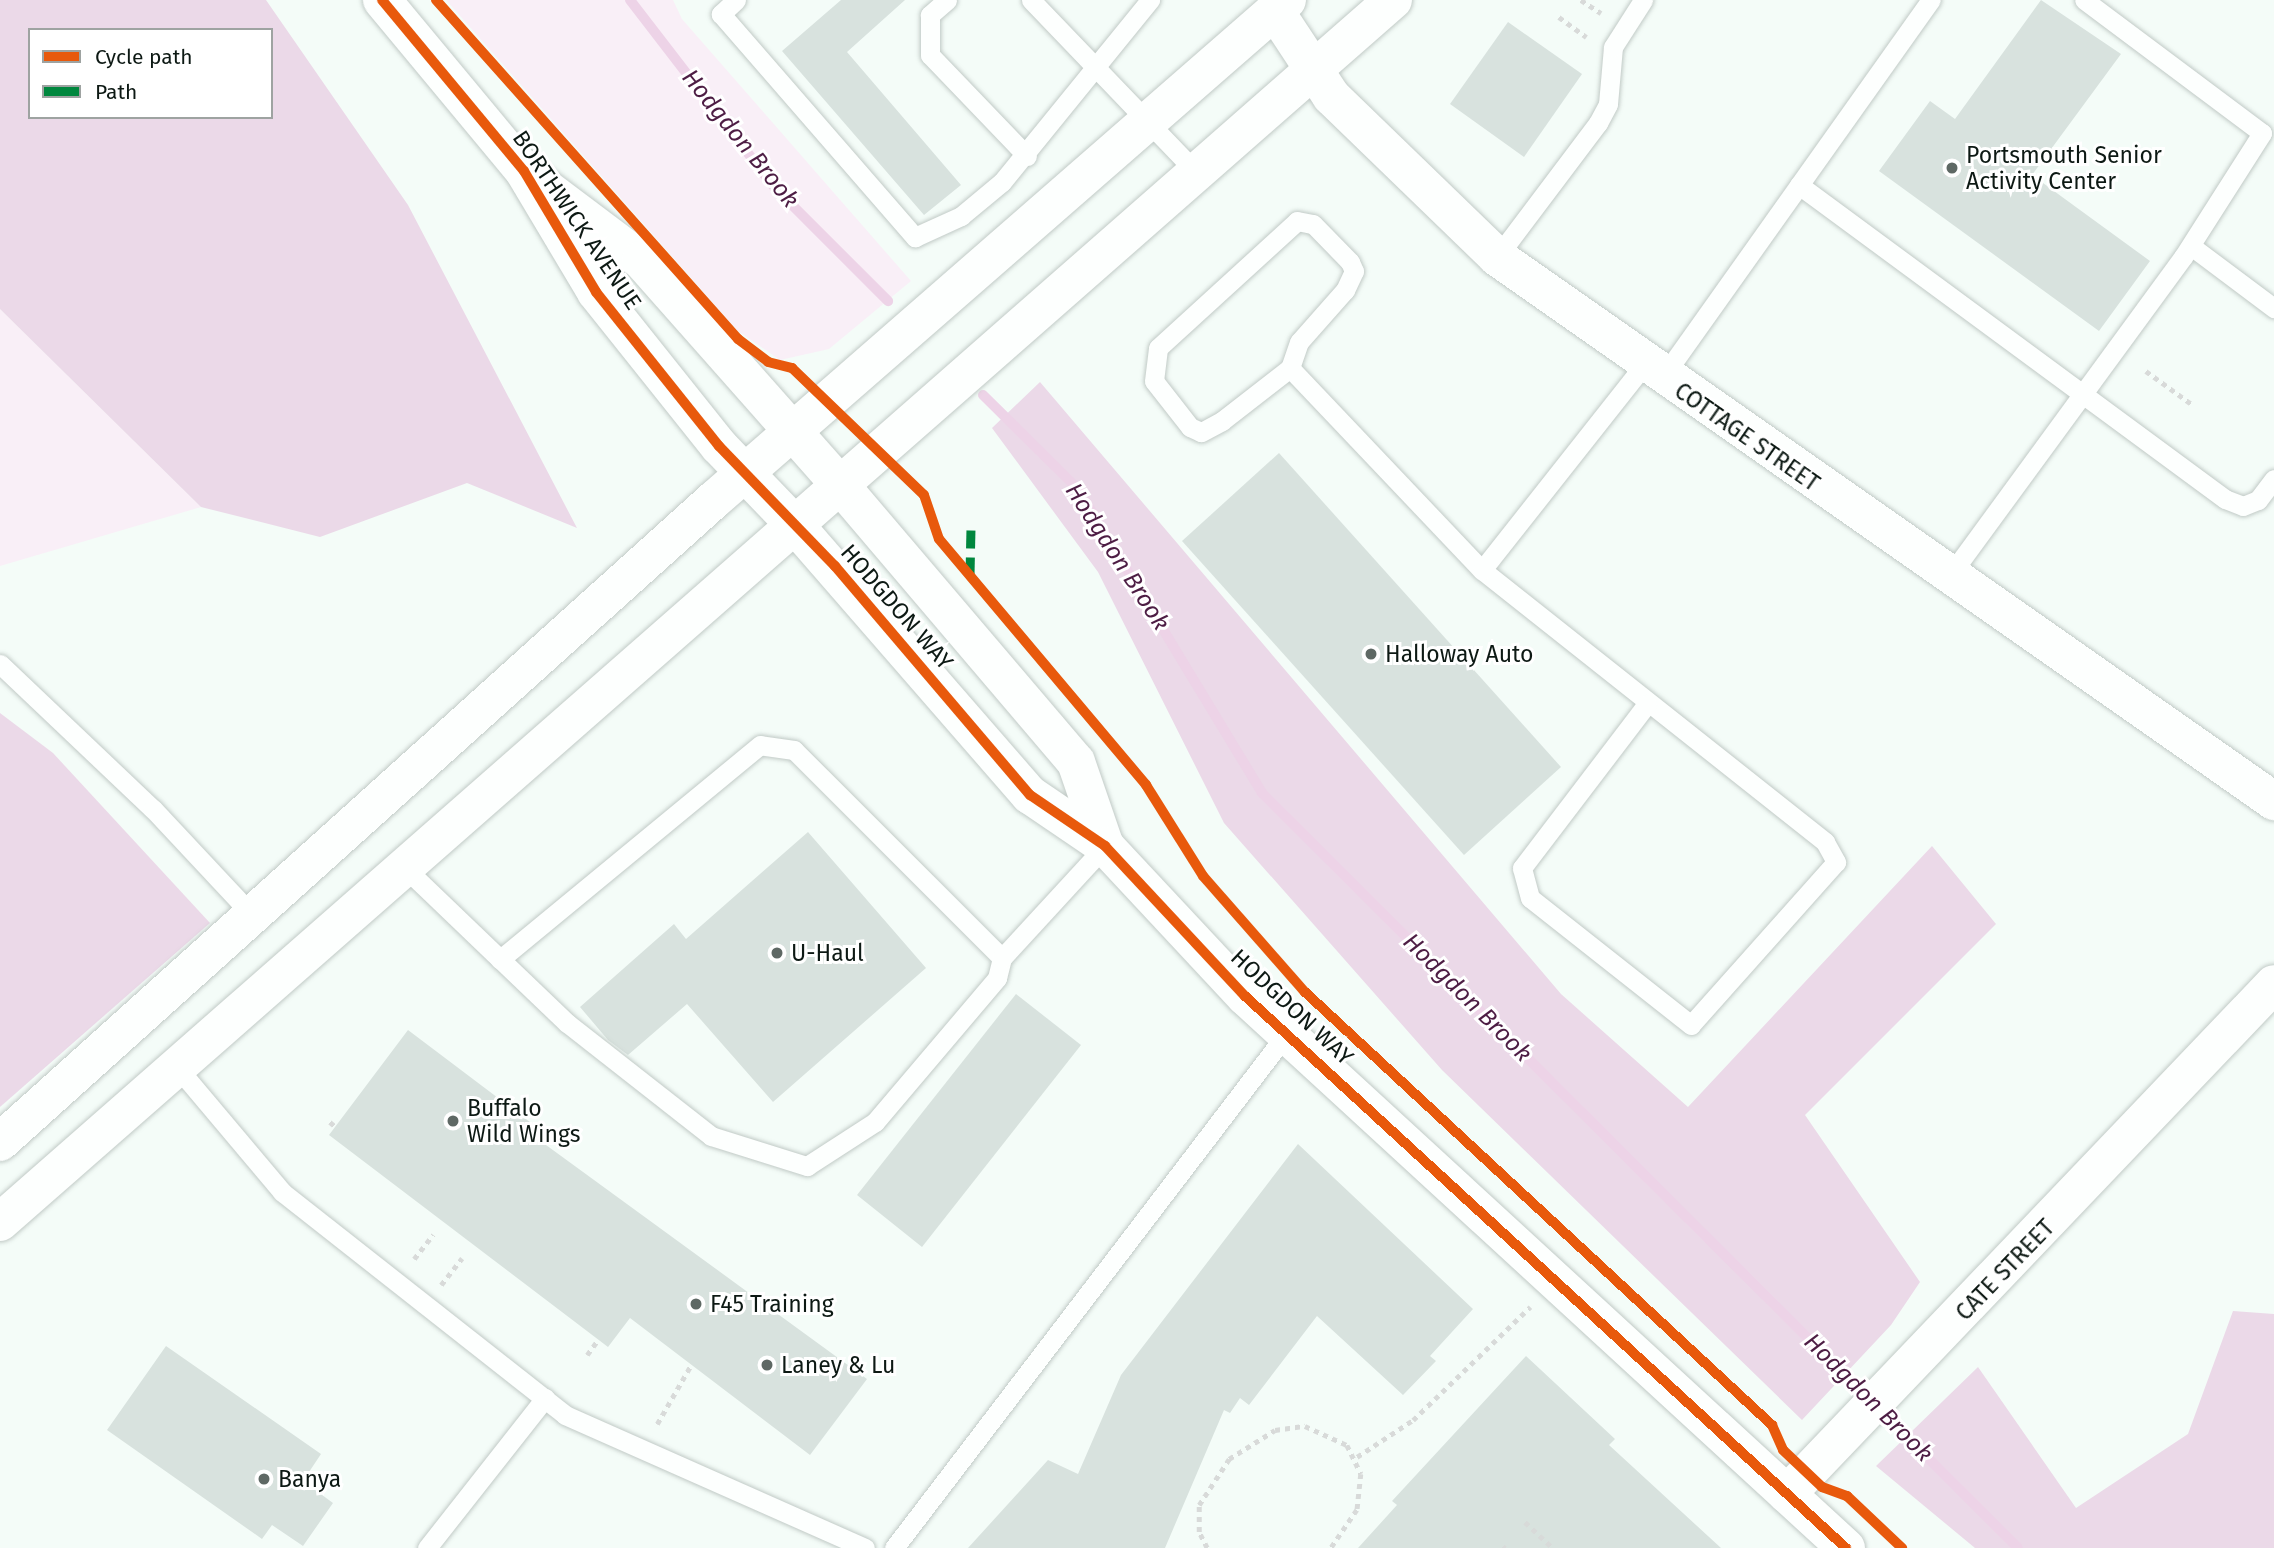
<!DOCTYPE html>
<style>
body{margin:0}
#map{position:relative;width:2274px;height:1548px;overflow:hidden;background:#f4fcf8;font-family:"Fira Sans",sans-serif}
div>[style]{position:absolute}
.green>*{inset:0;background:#f9eff7}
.forest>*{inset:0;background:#ebd9e8}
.stream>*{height:10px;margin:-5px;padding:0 5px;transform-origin:5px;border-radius:5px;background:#edd3e7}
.building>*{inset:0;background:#d8e2de}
.path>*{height:4.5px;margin-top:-2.25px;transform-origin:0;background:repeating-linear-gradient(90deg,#d8dad9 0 5px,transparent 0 10px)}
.roads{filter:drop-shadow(0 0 2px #c1cac6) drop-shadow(0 0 2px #c1cac6)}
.lane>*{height:19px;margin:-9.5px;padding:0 9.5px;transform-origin:9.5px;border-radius:9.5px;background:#fdfffe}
.street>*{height:38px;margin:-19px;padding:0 19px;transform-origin:19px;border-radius:19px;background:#fdfffe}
.secondary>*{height:38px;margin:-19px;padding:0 19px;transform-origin:19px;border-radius:19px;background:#fdfffe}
.primary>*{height:38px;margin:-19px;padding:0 19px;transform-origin:19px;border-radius:19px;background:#fdfffe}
.quiet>*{height:9px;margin-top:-4.5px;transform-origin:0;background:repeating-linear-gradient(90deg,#00873e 0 18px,transparent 0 27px)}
.cycleway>*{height:10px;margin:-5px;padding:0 5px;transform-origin:5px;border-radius:5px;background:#e8590c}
.dots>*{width:19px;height:19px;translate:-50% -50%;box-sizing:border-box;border:4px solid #fff;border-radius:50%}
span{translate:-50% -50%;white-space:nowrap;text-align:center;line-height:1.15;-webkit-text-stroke:6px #fff;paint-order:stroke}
.poi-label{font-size:23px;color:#0d1914}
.left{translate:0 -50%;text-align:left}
.street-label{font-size:23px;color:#0d1914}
.water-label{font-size:24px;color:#4d1d44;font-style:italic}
.legend{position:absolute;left:28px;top:28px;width:245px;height:91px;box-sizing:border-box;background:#fff;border:2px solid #9ea3a1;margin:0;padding:9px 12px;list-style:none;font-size:21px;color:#0d1914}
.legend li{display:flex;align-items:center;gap:14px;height:35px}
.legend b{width:35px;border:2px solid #9ea3a1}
</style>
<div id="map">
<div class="green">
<div style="clip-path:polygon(446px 0,673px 0,682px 19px,911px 281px,829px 349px,780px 360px,738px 331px)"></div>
<div style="clip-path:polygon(0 309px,201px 507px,0 566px)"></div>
</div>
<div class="forest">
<div style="clip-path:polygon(evenodd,0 0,266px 0,408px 205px,577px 528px,467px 483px,320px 537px,201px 507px,0 309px,0 0,30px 30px,271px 30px,271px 117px,30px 117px,30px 30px)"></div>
<div style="clip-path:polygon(1040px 382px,1561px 994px,1688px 1107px,1932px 846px,1996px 924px,1805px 1115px,1920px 1282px,1891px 1325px,1802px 1420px,1442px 1070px,1224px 823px,1098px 572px,992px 428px)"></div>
<div style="clip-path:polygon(0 713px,53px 753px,210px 923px,0 1107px)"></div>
<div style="clip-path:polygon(2233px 1311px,2274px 1314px,2274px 1548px,1975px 1548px,1876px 1466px,1978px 1367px,2076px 1508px,2188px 1434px)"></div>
</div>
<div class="stream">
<div style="left:630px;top:0;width:237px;rotate:52.4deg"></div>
<div style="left:775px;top:188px;width:160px;rotate:45deg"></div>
<div style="left:983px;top:395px;width:134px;rotate:44.7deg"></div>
<div style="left:1078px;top:489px;width:355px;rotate:58.8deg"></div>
<div style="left:1262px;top:793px;width:1068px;rotate:44.96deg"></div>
</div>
<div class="building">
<div style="clip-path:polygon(841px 0,905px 0,847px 52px,961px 185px,924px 215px,782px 51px)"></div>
<div style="clip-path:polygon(2041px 0,2121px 54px,2032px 175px,2150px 261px,2099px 331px,1879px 171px,1930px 101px,1955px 119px)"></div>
<div style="clip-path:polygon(1508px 22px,1582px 74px,1524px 157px,1450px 104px)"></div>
<div style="clip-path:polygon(1279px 453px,1561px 767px,1464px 855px,1182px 541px)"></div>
<div style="clip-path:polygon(808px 832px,926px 968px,773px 1102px,687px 1004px,628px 1055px,608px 1040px,580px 1007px,674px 924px,686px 939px)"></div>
<div style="clip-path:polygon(1016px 994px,1081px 1045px,922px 1247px,857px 1195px)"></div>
<div style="clip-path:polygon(408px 1030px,551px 1138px,546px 1145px,867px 1379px,810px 1455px,630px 1318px,608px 1347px,329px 1135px)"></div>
<div style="clip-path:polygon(1298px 1144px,1473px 1309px,1430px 1356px,1436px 1361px,1403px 1395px,1317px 1316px,1249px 1405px,1240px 1398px,1230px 1413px,1224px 1410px,1165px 1548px,968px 1548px,1048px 1460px,1078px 1474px,1121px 1375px)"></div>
<div style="clip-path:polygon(166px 1346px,321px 1454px,303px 1481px,333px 1503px,303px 1546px,272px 1525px,262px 1539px,107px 1430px)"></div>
<div style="clip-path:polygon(1526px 1356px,1615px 1439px,1609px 1445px,1721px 1548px,1358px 1548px,1397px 1505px,1392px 1501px)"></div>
</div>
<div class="path">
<div style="left:1581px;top:0;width:24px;rotate:33deg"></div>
<div style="left:1559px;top:17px;width:34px;rotate:36deg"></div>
<div style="left:2146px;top:371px;width:58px;rotate:35.9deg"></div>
<div style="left:330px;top:1122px;width:8px;rotate:40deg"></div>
<div style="left:414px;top:1259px;width:31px;rotate:-52deg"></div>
<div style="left:441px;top:1285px;width:34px;rotate:-52deg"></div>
<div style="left:587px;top:1355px;width:19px;rotate:-54deg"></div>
<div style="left:657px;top:1424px;width:68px;rotate:-60deg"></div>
<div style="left:1357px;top:1457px;width:67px;rotate:-33.5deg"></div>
<div style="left:1413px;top:1420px;width:163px;rotate:-44deg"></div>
<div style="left:1525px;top:1522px;width:38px;rotate:43deg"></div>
<div style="left:1503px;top:1546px;width:3px;rotate:45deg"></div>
<div style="left:1207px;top:1548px;width:18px;rotate:-117deg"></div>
<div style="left:1199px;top:1532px;width:27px;rotate:-90deg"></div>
<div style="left:1199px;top:1505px;width:55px;rotate:-56.9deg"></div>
<div style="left:1229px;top:1459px;width:54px;rotate:-32.2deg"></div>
<div style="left:1275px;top:1430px;width:30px;rotate:-8deg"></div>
<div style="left:1305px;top:1426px;width:46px;rotate:24.3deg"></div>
<div style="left:1347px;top:1445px;width:32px;rotate:64deg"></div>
<div style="left:1361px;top:1474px;width:36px;rotate:96deg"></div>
<div style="left:1357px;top:1510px;width:46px;rotate:124.4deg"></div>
</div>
<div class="roads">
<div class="lane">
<div style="left:736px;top:0;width:21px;rotate:137deg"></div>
<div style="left:721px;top:14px;width:296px;rotate:49deg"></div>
<div style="left:915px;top:237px;width:51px;rotate:-24.5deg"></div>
<div style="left:961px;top:216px;width:53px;rotate:-39.7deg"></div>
<div style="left:1002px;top:182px;width:235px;rotate:-50.9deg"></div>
<div style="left:947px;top:0;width:23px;rotate:139deg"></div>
<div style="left:930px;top:15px;width:40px;rotate:90deg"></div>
<div style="left:930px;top:55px;width:140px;rotate:46.2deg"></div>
<div style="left:1031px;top:0;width:238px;rotate:46.2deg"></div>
<div style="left:1799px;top:185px;width:529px;rotate:36.39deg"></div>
<div style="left:2225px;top:499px;width:19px;rotate:21deg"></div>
<div style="left:2243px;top:506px;width:16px;rotate:-22deg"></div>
<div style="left:2258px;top:500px;width:26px;rotate:-53deg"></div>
<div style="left:1297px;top:221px;width:16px;rotate:11deg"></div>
<div style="left:1313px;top:224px;width:53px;rotate:45.8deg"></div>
<div style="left:1350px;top:262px;width:10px;rotate:66deg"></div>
<div style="left:1354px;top:271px;width:21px;rotate:115deg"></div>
<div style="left:1345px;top:290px;width:69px;rotate:131.5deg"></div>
<div style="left:1299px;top:342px;width:28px;rotate:109deg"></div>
<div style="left:1290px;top:368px;width:86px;rotate:142.1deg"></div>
<div style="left:1222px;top:421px;width:24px;rotate:152deg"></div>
<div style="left:1201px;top:432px;width:12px;rotate:-156deg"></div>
<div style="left:1190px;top:427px;width:58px;rotate:-128deg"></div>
<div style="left:1154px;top:381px;width:33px;rotate:-83deg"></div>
<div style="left:1158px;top:348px;width:188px;rotate:-42.4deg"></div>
<div style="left:2191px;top:246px;width:104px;rotate:36.8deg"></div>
<div style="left:1497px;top:257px;width:168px;rotate:-53deg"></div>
<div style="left:1598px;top:123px;width:21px;rotate:-62deg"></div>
<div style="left:1608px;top:104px;width:57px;rotate:-85deg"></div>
<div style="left:1613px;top:47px;width:56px;rotate:-57.4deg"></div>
<div style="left:1290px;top:368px;width:279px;rotate:46.5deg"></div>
<div style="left:1482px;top:570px;width:438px;rotate:38.4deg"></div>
<div style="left:1825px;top:842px;width:23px;rotate:61deg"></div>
<div style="left:1836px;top:862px;width:218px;rotate:131.7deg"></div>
<div style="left:1691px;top:1025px;width:205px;rotate:-141.7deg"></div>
<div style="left:1530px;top:898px;width:31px;rotate:-105deg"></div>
<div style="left:1522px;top:868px;width:206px;rotate:-52.7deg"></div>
<div style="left:1662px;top:378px;width:464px;rotate:-54.6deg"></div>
<div style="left:1482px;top:570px;width:261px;rotate:-51.7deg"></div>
<div style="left:1948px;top:578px;width:398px;rotate:-53.8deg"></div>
<div style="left:2183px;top:257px;width:147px;rotate:-57.5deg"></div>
<div style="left:2262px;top:133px;width:222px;rotate:-143.2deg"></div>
<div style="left:0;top:664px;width:211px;rotate:43.5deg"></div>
<div style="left:153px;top:809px;width:148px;rotate:46.9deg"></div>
<div style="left:404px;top:867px;width:133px;rotate:43.8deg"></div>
<div style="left:500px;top:959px;width:93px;rotate:43.7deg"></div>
<div style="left:567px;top:1023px;width:183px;rotate:38.1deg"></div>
<div style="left:711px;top:1136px;width:101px;rotate:17.4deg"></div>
<div style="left:807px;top:1166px;width:81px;rotate:-32.9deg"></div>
<div style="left:875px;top:1122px;width:189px;rotate:-49.7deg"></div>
<div style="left:997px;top:978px;width:21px;rotate:-76deg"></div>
<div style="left:1002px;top:958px;width:294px;rotate:-135deg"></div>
<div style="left:794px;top:750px;width:34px;rotate:-172deg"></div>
<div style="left:760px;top:745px;width:337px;rotate:140.5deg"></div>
<div style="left:1002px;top:958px;width:152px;rotate:-47.4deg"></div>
<div style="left:176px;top:1066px;width:165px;rotate:49.9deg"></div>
<div style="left:282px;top:1192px;width:360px;rotate:38.2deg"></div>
<div style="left:565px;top:1415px;width:328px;rotate:23.9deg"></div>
<div style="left:427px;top:1548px;width:191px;rotate:-51.8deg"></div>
<div style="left:894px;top:1548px;width:648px;rotate:-52.65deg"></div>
</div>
<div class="street">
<div style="left:841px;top:486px;width:362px;rotate:49.6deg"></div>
<div style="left:1076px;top:762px;width:89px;rotate:71deg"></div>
<div style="left:795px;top:525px;width:358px;rotate:49deg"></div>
<div style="left:1030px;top:795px;width:91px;rotate:34.2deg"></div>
<div style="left:1105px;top:846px;width:205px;rotate:47deg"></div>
<div style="left:1245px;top:996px;width:816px;rotate:42.57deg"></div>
<div style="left:1787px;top:1494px;width:705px;rotate:-46.32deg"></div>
</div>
<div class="secondary">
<div style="left:382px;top:0;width:222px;rotate:50.3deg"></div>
<div style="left:524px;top:171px;width:141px;rotate:59.2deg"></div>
<div style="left:596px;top:292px;width:197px;rotate:51.4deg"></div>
<div style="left:719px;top:446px;width:110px;rotate:46.1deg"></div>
<div style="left:1275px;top:11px;width:102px;rotate:56.6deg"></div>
<div style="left:1331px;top:96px;width:231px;rotate:44.1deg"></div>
<div style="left:1497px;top:257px;width:949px;rotate:35deg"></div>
<div style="left:539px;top:183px;width:128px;rotate:37deg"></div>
<div style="left:641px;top:260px;width:302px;rotate:48.5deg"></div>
</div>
<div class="primary">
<div style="left:0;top:1142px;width:962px;rotate:-41.97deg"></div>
<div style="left:715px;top:499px;width:759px;rotate:-41.1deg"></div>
<div style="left:0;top:1222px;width:1853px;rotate:-41.26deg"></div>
</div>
</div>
<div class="quiet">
<div style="left:970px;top:575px;width:49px;rotate:-88.8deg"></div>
</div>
<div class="cycleway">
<div style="left:382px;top:0;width:222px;rotate:50.3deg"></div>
<div style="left:524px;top:171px;width:141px;rotate:59.2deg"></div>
<div style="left:596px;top:292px;width:197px;rotate:51.4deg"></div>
<div style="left:719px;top:446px;width:167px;rotate:46deg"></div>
<div style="left:835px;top:566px;width:301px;rotate:49.6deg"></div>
<div style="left:1030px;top:795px;width:91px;rotate:34.2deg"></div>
<div style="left:1105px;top:846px;width:205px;rotate:47deg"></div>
<div style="left:1245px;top:996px;width:816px;rotate:42.57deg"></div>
<div style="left:436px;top:0;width:454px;rotate:48.3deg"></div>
<div style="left:738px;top:339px;width:38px;rotate:37deg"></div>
<div style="left:768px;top:362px;width:25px;rotate:14deg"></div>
<div style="left:792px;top:368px;width:183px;rotate:43.9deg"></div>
<div style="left:924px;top:495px;width:46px;rotate:71.2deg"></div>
<div style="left:939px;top:539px;width:322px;rotate:49.9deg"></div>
<div style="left:1146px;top:785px;width:107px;rotate:57.9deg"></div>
<div style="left:1203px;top:876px;width:154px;rotate:48.7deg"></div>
<div style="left:1305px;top:992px;width:637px;rotate:42.84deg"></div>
<div style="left:1772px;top:1425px;width:27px;rotate:66deg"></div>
<div style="left:1783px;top:1450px;width:54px;rotate:43.5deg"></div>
<div style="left:1822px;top:1487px;width:27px;rotate:20deg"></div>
<div style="left:1847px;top:1496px;width:76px;rotate:43.4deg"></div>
</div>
<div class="dots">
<div style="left:1952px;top:168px;background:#5e6864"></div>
<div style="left:1371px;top:654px;background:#5e6864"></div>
<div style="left:777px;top:953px;background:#5e6864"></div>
<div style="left:453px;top:1121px;background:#5e6864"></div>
<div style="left:696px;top:1304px;background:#5e6864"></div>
<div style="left:767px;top:1365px;background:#5e6864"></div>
<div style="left:264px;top:1479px;background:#5e6864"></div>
</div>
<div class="poi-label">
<span class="left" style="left:1966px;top:168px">Portsmouth Senior<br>Activity Center</span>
<span class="left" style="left:1385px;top:654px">Halloway Auto</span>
<span class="left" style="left:791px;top:953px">U-Haul</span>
<span class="left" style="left:467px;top:1121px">Buffalo<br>Wild Wings</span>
<span class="left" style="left:710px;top:1304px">F45 Training</span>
<span class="left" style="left:781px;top:1365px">Laney &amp; Lu</span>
<span class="left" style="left:278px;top:1479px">Banya</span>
</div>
<div class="street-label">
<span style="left:577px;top:220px;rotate:56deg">BORTHWICK AVENUE</span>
<span style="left:1747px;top:437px;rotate:35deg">COTTAGE STREET</span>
<span style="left:897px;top:607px;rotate:49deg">HODGDON WAY</span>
<span style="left:1292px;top:1007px;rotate:43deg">HODGDON WAY</span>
<span style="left:2005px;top:1270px;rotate:-46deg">CATE STREET</span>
</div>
<div class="water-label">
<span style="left:740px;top:139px;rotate:51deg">Hodgdon Brook</span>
<span style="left:1117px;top:557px;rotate:57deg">Hodgdon Brook</span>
<span style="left:1467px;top:998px;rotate:45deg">Hodgdon Brook</span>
<span style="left:1868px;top:1398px;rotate:45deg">Hodgdon Brook</span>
</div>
<ul class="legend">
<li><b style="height:9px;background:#e8590c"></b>Cycle path</li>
<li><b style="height:9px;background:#00873e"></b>Path</li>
</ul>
</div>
